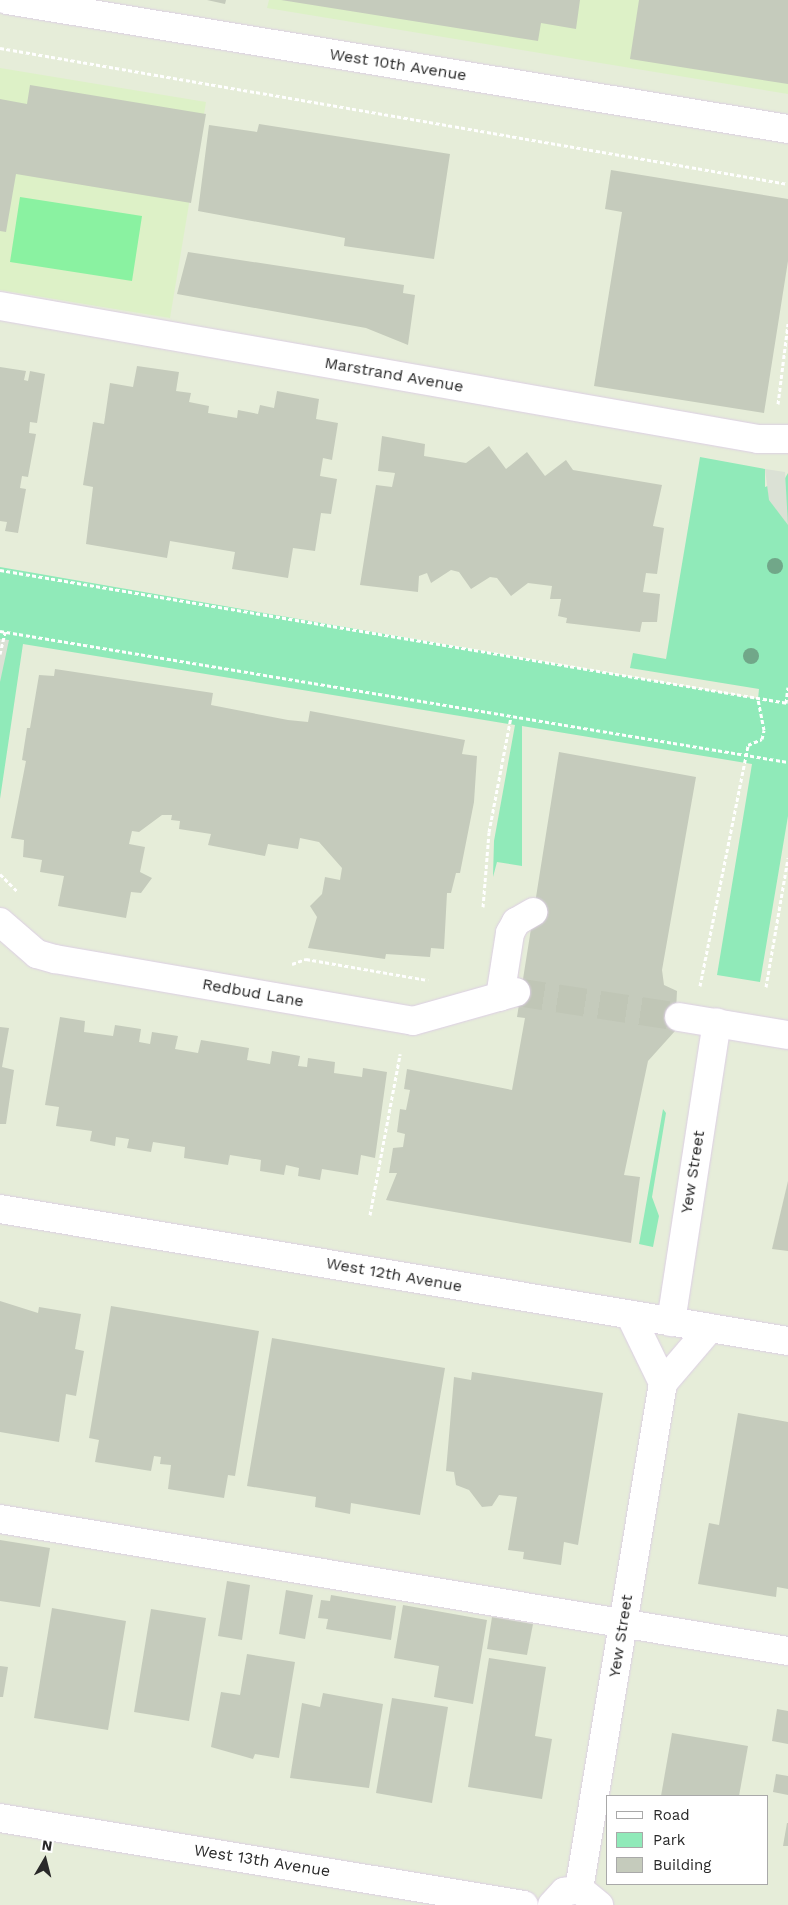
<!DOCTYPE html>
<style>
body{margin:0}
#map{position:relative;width:788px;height:1905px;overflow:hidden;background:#e6edd9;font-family:"Work Sans",sans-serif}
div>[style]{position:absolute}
.education>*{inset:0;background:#ddf1c7}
.green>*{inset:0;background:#90eab9}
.pitch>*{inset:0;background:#8af2a1}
.plaza>*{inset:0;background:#dbe1d5}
.building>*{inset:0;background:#c5cbbc}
.minor-tunnel>*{height:28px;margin-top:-14px;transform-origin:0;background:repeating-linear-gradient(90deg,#c0c6b6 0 28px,transparent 0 42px)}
.path>*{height:3px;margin-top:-1.5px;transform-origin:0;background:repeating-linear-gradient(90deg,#fff 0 4px,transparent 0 6.5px)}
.roads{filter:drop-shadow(0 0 1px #dccee4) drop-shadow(0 0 1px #dccee4)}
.minor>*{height:28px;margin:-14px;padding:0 14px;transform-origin:14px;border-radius:14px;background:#fff}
.trees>*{width:16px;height:16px;margin:-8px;border-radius:50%;background:#71a789}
span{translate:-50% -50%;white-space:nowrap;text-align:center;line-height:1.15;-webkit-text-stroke:4px #fff;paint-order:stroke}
.street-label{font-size:16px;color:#292929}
.legend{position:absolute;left:606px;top:1795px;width:162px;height:90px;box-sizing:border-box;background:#fff;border:1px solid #a9a9a9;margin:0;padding:6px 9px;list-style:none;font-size:15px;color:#292929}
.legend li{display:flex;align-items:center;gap:10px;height:25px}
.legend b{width:25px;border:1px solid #a9a9a9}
.north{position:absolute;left:20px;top:1835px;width:50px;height:50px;-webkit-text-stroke:4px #fff;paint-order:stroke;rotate:8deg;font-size:14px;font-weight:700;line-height:20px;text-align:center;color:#292929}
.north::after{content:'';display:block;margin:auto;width:18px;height:22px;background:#292929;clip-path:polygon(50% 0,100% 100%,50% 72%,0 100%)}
</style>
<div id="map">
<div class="education">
<div style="clip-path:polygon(269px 0,788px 0,788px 94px,267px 8px)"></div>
<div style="clip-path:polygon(0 68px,206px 102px,170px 318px,0 290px)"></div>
</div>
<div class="green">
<div style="clip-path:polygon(700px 457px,765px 469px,765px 487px,784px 480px,788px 473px,788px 816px,760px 982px,717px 975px,752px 764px,522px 726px,522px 866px,497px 862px,493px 877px,494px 841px,515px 725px,23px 644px,0 799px,0 567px,758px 699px,759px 689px,630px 668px,633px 653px,666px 659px)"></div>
<div style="clip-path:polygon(663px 1109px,666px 1113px,652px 1197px,659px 1216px,653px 1247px,639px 1244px)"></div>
</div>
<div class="pitch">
<div style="clip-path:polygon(20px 197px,142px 216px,132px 281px,10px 262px)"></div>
</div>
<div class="plaza">
<div style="clip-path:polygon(765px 469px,785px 472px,788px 525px,769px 500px)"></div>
<div style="clip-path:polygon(0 639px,9px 640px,0 682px)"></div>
</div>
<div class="building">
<div style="clip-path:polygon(207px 0,226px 0,225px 4px)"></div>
<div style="clip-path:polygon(281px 0,580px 0,576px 29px,541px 23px,538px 41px)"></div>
<div style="clip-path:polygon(639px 0,788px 0,788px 84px,630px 59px)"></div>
<div style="clip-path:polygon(30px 85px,206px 114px,191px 203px,16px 174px,6px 232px,0 231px,0 99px,27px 104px)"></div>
<div style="clip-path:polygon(259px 124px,450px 154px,434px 259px,344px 246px,345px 238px,198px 211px,209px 125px,257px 132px)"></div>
<div style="clip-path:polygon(611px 170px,788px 199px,788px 261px,764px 413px,594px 386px,622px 212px,605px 209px)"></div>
<div style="clip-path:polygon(188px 252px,404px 285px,403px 293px,415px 295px,408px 345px,366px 328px,177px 294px)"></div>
<div style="clip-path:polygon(137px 366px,179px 372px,176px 391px,191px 393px,189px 402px,209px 406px,208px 413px,237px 418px,238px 410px,258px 414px,260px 405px,274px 408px,277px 391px,319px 399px,316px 419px,338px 423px,332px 460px,323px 458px,320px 476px,337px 479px,331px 514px,321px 513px,315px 551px,293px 548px,288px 578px,232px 569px,235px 552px,170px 541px,167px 558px,86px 544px,93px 487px,83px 485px,93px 422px,104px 424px,110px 383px,133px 387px)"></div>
<div style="clip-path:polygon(0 367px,26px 371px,24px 380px,28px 381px,30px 371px,45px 374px,37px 423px,30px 422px,29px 433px,36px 434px,28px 477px,22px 476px,20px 488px,26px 489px,18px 533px,5px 531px,7px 522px,0 521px)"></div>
<div style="clip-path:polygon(382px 436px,425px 444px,424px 456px,466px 463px,489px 446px,506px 469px,527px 452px,545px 476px,566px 460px,573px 470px,662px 485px,653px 526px,664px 528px,657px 574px,646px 573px,643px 592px,660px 594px,657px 622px,642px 622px,640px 632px,566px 623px,567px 618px,558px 616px,561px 599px,550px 599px,552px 586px,528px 583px,511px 596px,497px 578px,490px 577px,471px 589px,459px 572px,451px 570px,431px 583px,427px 573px,419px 576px,418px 592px,360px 585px,376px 485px,392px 487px,395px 473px,378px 471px)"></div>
<div style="clip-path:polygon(55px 669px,213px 693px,211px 705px,288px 720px,308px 722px,310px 711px,465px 740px,462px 754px,477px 756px,474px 802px,460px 873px,456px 873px,451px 893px,447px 893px,444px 949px,431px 948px,430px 957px,386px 954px,385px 959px,308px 948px,317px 917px,310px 906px,322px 894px,325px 877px,340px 880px,342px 868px,319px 842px,300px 838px,298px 849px,268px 844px,265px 856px,208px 845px,211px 834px,179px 829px,180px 821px,171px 820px,172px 815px,162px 815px,139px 832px,132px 831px,129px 844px,145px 847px,140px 872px,152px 878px,141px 893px,131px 892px,126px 918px,58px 906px,64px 876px,40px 872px,42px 860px,23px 857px,24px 840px,11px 838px,26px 761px,22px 760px,27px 728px,30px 728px,39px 675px,54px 676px)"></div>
<div style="clip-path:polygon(559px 752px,696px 777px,662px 970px,664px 985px,677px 991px,675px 1031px,648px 1061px,624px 1175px,640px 1177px,631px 1243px,386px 1200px,397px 1173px,389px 1173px,393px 1148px,403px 1147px,405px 1134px,397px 1132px,400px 1109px,406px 1110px,410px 1090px,404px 1089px,407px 1069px,512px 1090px,525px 1018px,517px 1017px)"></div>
<div style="clip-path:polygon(60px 1017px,85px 1021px,84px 1032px,113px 1036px,115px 1025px,141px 1029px,139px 1042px,150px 1044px,152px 1032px,178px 1036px,175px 1049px,198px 1053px,201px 1040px,249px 1048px,247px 1060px,270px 1064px,272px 1051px,300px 1056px,298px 1066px,307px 1067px,308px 1058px,335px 1062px,334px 1073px,362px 1077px,363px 1068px,387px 1072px,375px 1158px,361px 1155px,358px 1175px,322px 1169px,320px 1180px,298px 1176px,299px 1168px,286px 1165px,284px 1175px,260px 1171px,261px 1160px,230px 1155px,228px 1165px,184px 1158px,185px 1147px,153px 1142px,151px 1152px,127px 1148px,129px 1139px,116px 1137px,115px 1146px,90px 1141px,92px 1131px,56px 1126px,59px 1107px,45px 1105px)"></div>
<div style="clip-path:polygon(0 1027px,9px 1028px,2px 1067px,14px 1070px,6px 1124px,0 1124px)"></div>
<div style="clip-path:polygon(788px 1181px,788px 1251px,772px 1249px)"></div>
<div style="clip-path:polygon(0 1301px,38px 1313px,39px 1307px,81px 1314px,75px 1349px,84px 1351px,76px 1396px,66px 1394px,59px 1442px,0 1432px)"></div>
<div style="clip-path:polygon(111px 1306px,259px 1331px,235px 1476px,228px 1475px,224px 1498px,168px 1489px,171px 1465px,160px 1464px,161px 1457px,154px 1456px,151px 1471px,95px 1462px,99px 1440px,89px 1438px)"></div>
<div style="clip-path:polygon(272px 1338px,445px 1368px,420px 1515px,351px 1503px,350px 1514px,315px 1507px,316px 1497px,247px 1486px)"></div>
<div style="clip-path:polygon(472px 1372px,603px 1393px,578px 1545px,564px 1542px,561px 1565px,523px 1559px,524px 1552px,508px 1550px,517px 1497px,499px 1495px,492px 1506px,482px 1507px,469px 1490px,456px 1485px,454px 1472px,446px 1471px,454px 1377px,471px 1380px)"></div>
<div style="clip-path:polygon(738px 1413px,788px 1422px,788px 1589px,777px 1587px,776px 1597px,698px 1584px,709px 1523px,719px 1525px)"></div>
<div style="clip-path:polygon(0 1540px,50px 1548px,40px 1607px,0 1601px)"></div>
<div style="clip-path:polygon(227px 1581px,250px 1585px,242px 1640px,218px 1636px)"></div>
<div style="clip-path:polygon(286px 1590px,313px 1595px,305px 1639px,279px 1634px)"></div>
<div style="clip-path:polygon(331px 1595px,396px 1606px,391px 1640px,326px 1629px,328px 1619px,318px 1618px,321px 1600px,330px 1601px)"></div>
<div style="clip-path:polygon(403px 1605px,487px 1620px,473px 1704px,434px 1697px,439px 1666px,394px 1658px)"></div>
<div style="clip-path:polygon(52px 1608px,126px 1621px,108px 1730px,34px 1718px)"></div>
<div style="clip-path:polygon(151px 1609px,206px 1618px,189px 1721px,134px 1712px)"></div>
<div style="clip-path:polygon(492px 1617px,533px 1624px,527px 1655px,487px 1649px)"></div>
<div style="clip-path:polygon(247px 1654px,295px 1662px,279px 1758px,255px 1754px,253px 1759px,211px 1747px,221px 1692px,240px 1695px)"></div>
<div style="clip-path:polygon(489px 1658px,546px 1667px,535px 1736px,552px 1739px,542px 1799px,468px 1787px)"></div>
<div style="clip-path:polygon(0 1666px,8px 1667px,3px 1697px,0 1697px)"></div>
<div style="clip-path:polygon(323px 1693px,383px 1704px,369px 1788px,290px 1778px,302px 1703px,320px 1707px)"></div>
<div style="clip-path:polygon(392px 1698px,448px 1707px,432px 1803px,376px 1793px)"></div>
<div style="clip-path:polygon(777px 1709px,788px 1711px,788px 1744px,772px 1741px)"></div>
<div style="clip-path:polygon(672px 1733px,748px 1746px,739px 1796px,661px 1796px)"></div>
<div style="clip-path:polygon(776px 1774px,788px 1776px,788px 1795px,773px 1792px)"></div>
<div style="clip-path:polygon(787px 1823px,788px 1823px,788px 1846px,783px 1846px)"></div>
</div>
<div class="minor-tunnel">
<div style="left:516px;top:992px;width:165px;rotate:8.7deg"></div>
</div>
<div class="path">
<div style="left:0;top:48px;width:800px;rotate:9.79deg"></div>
<div style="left:778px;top:404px;width:81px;rotate:-82.9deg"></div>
<div style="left:0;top:570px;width:799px;rotate:9.58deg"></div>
<div style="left:0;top:631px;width:799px;rotate:9.44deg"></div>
<div style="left:0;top:654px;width:23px;rotate:-77deg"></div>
<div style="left:786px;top:703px;width:16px;rotate:-83deg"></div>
<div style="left:0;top:874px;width:24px;rotate:45deg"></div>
<div style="left:483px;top:907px;width:75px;rotate:-85.4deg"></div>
<div style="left:489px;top:832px;width:117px;rotate:-79.2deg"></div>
<div style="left:292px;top:964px;width:15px;rotate:-20deg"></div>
<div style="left:306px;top:959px;width:124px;rotate:9.8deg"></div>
<div style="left:700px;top:986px;width:246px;rotate:-78.7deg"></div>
<div style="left:748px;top:745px;width:15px;rotate:-23deg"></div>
<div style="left:762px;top:739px;width:9px;rotate:-77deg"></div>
<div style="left:764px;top:730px;width:32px;rotate:-101deg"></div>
<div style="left:766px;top:987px;width:131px;rotate:-80.3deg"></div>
<div style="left:370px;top:1215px;width:164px;rotate:-79.4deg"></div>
</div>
<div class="roads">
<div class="minor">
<div style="left:7px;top:0;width:792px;rotate:9.38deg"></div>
<div style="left:0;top:306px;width:770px;rotate:9.95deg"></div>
<div style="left:758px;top:439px;width:30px"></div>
<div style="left:0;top:922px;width:49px;rotate:40.9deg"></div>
<div style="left:37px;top:954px;width:19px;rotate:16deg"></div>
<div style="left:55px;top:959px;width:363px;rotate:9.8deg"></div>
<div style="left:413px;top:1021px;width:107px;rotate:-15.7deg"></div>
<div style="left:500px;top:997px;width:65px;rotate:-81.1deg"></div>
<div style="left:510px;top:933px;width:13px;rotate:-61deg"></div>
<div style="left:516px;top:922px;width:20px;rotate:-30deg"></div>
<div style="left:679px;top:1017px;width:110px;rotate:9.4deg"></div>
<div style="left:0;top:1209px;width:799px;rotate:9.51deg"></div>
<div style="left:630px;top:1315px;width:76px;rotate:64.1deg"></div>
<div style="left:671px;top:1322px;width:303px;rotate:-81.3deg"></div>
<div style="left:0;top:1519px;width:799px;rotate:9.51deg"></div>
<div style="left:0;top:1818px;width:531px;rotate:9.43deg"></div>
<div style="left:579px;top:1889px;width:513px;rotate:-80.57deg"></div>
<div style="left:663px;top:1383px;width:72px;rotate:-49.5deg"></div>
<div style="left:552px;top:1905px;width:18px;rotate:-47deg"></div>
<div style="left:564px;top:1892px;width:15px;rotate:-11deg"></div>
<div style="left:579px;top:1889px;width:26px;rotate:39deg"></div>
</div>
</div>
<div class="trees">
<div style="left:775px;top:566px"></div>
<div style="left:751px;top:656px"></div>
</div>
<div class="street-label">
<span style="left:398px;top:65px;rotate:9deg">West 10th Avenue</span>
<span style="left:394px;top:375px;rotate:10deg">Marstrand Avenue</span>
<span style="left:253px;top:993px;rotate:10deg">Redbud Lane</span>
<span style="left:693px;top:1172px;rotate:-81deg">Yew Street</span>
<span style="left:394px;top:1275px;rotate:10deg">West 12th Avenue</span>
<span style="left:621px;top:1636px;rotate:-81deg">Yew Street</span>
<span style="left:262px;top:1861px;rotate:9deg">West 13th Avenue</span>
</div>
<ul class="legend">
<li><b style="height:6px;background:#fff"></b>Road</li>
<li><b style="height:14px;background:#90eab9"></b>Park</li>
<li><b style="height:14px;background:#c5cbbc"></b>Building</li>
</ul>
<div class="north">N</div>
</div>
